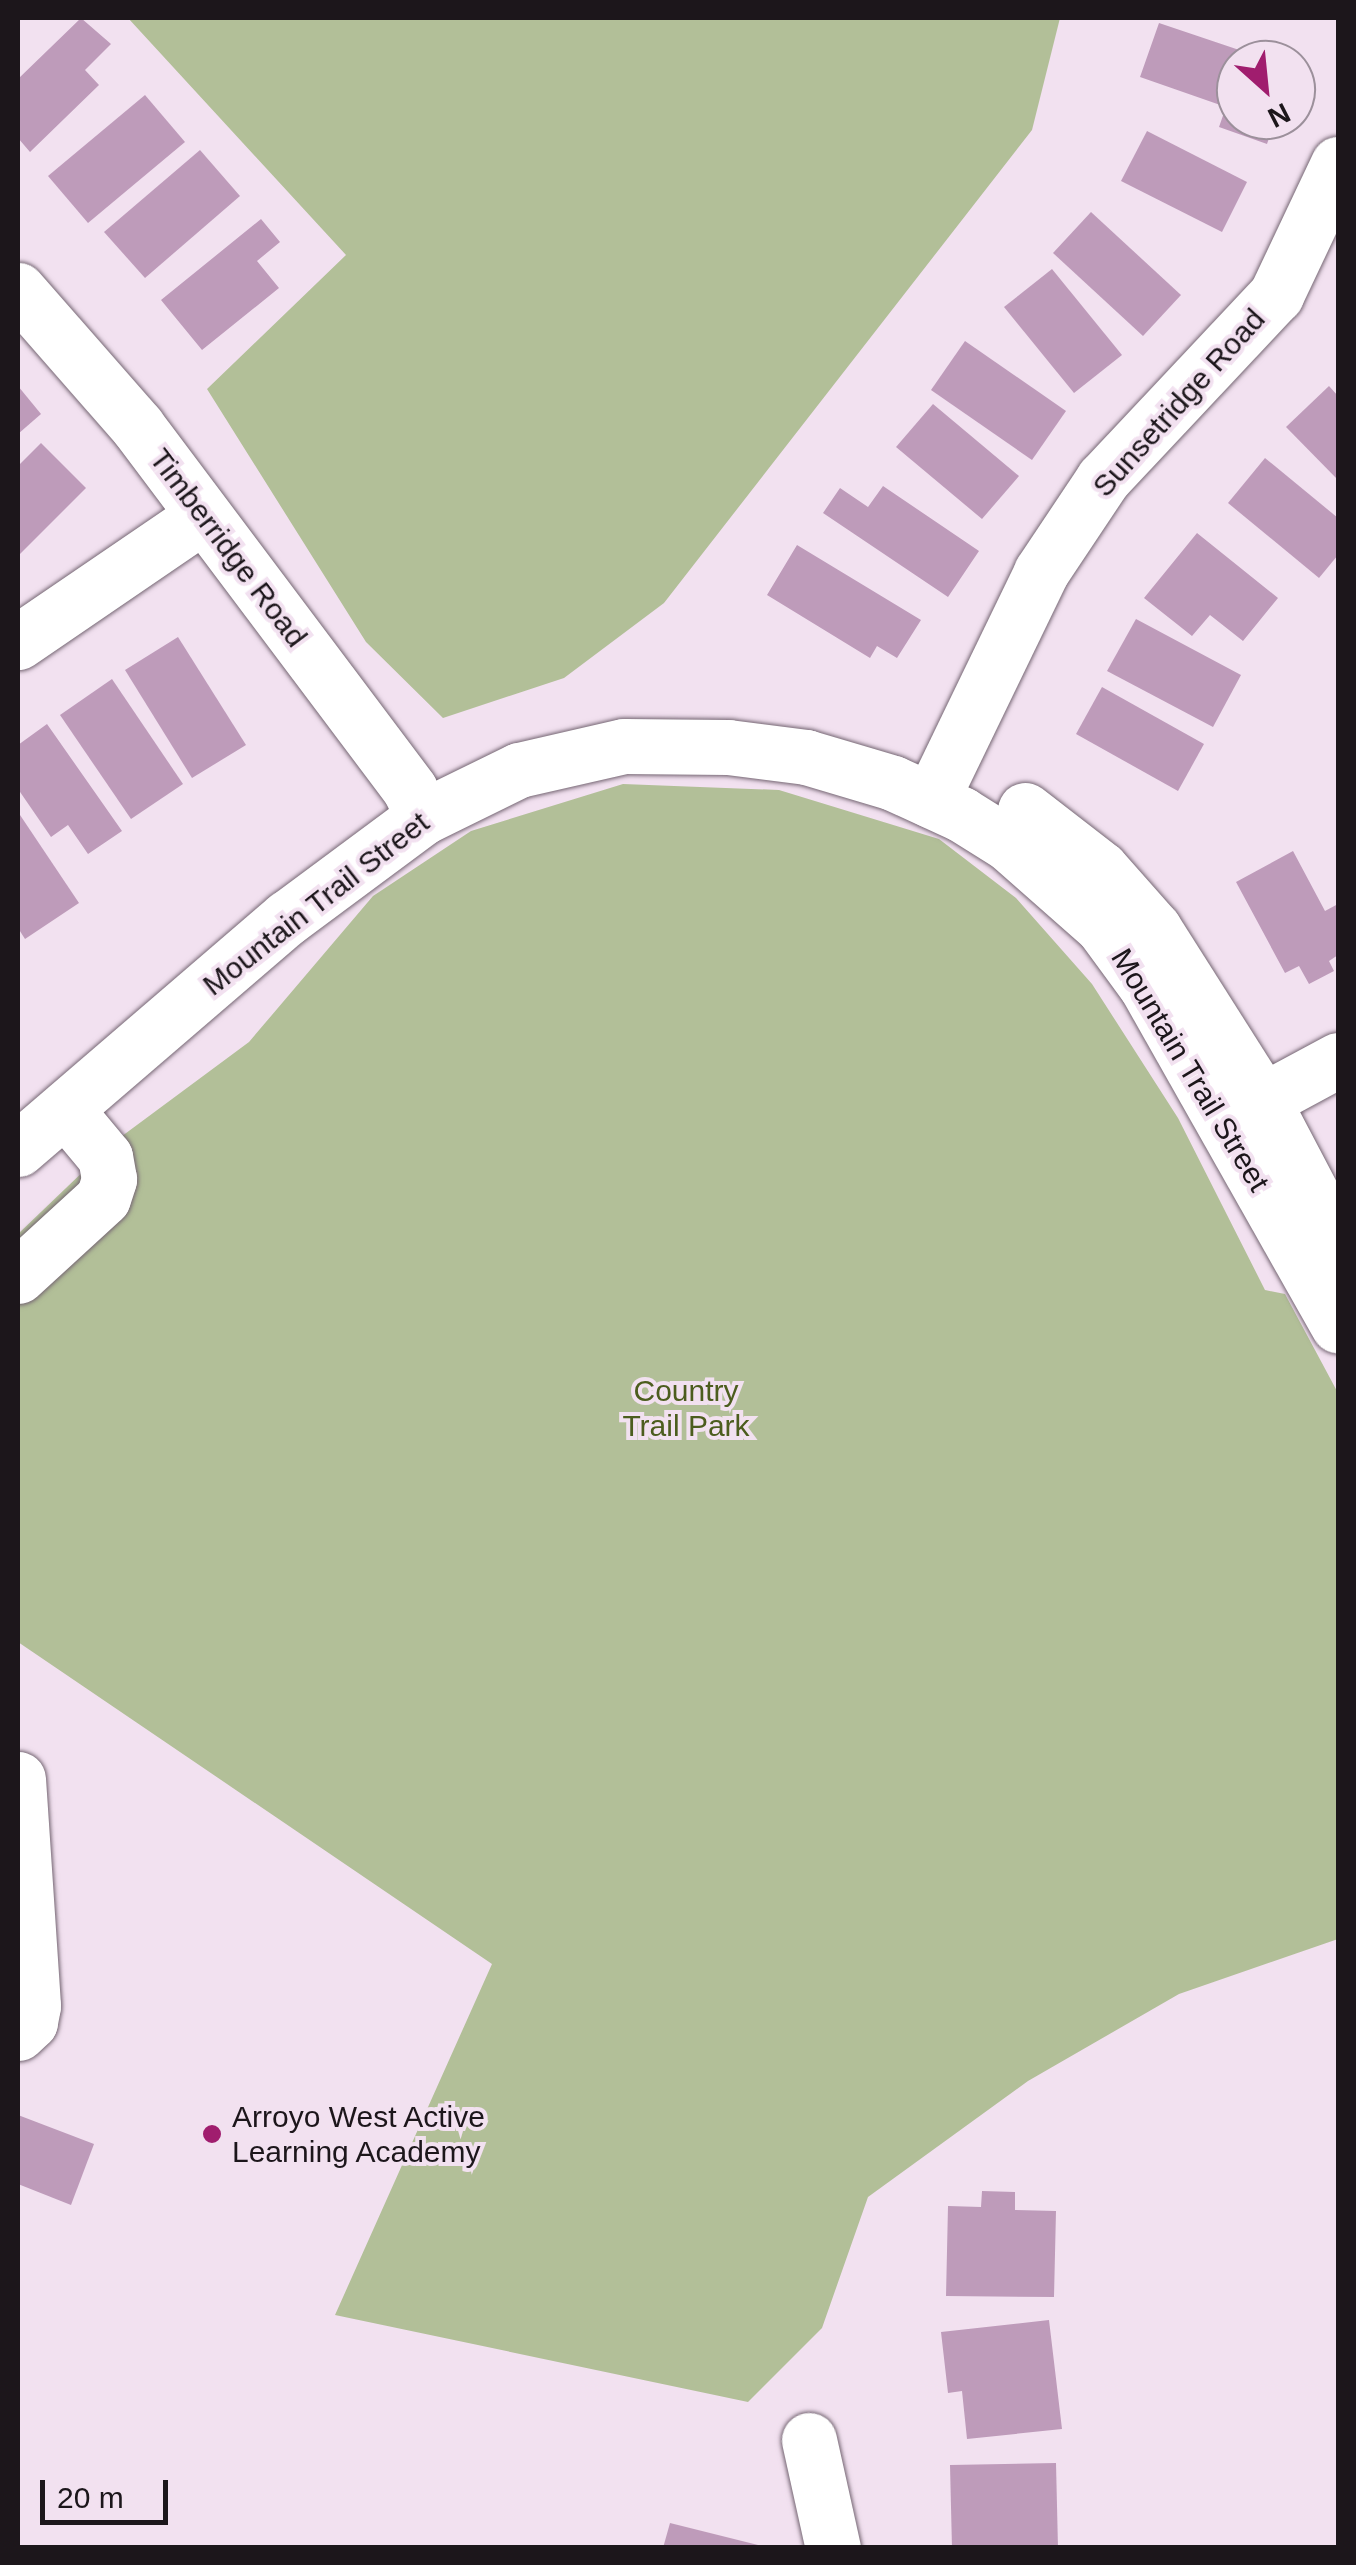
<!DOCTYPE html>
<style>
body{margin:0}
#map{position:relative;width:1356px;height:2565px;overflow:hidden;background:#f2e1f0;font-family:Arial,sans-serif}
div>[style]{position:absolute}
.green>*{inset:0;background:#b2bf98}
.building>*{inset:0;background:#be9bba}
.roads{filter:drop-shadow(0 0 2px #756673) drop-shadow(0 0 2px #756673)}
.minor>*{height:55px;margin:-27.5px;padding:0 27.5px;transform-origin:27.5px;border-radius:27.5px;background:#fff}
.dots>*{width:28px;height:28px;translate:-50% -50%;box-sizing:border-box;border:5px solid #f2e1f0;border-radius:50%}
span{translate:-50% -50%;white-space:nowrap;text-align:center;line-height:1.15;-webkit-text-stroke:8px #f2e1f0;paint-order:stroke}
.street-label{font-size:30px;color:#1c161b}
.park-label{font-size:30px;color:#4c5d1e}
.poi-label{font-size:30px;color:#1c161b}
.left{translate:0 -50%;text-align:left}
.frame{position:absolute;inset:0;border:20px solid #1c161b;pointer-events:none}
.north{position:absolute;left:1216px;top:40px;width:100px;height:100px;box-sizing:border-box;background:#f2e1f0;border:2px solid #9c909b;border-radius:50%;rotate:153deg;font-size:28px;font-weight:700;line-height:40px;text-align:center;color:#1c161b}
.north::after{content:'';display:block;margin:auto;width:35px;height:45px;background:#a01d6e;clip-path:polygon(50% 0,100% 100%,50% 72%,0 100%)}
.scale{position:absolute;left:40px;top:2480px;width:128px;height:45px;box-sizing:border-box;border:5px solid #1c161b;border-top:0;padding-left:12px;font-size:30px;line-height:35px;white-space:nowrap;color:#1c161b;-webkit-text-stroke:8px #f2e1f0;paint-order:stroke}
</style>
<div id="map">
<div class="green">
<div style="clip-path:polygon(128px 18px,1060px 18px,1032px 130px,664px 603px,564px 678px,443px 718px,366px 642px,207px 389px,346px 255px)"></div>
<div style="clip-path:polygon(623px 784px,779px 790px,939px 839px,1016px 898px,1092px 984px,1178px 1118px,1265px 1290px,1285px 1294px,1338px 1393px,1338px 1939px,1179px 1994px,1028px 2081px,868px 2197px,822px 2328px,748px 2402px,335px 2315px,492px 1964px,18px 1642px,18px 1234px,114px 1142px,249px 1042px,373px 896px,471px 831px)"></div>
</div>
<div class="building">
<div style="clip-path:polygon(81px 18px,111px 44px,85px 70px,99px 85px,30px 152px,18px 138px,18px 79px)"></div>
<div style="clip-path:polygon(1159px 23px,1260px 57px,1236px 60px,1236px 120px,1275px 120px,1267px 144px,1219px 127px,1226px 107px,1140px 77px)"></div>
<div style="clip-path:polygon(145px 95px,185px 142px,88px 223px,48px 176px)"></div>
<div style="clip-path:polygon(1147px 131px,1247px 182px,1222px 232px,1121px 181px)"></div>
<div style="clip-path:polygon(200px 150px,240px 196px,145px 278px,104px 232px)"></div>
<div style="clip-path:polygon(1091px 212px,1181px 295px,1143px 336px,1053px 253px)"></div>
<div style="clip-path:polygon(261px 219px,280px 242px,257px 261px,279px 288px,202px 350px,161px 300px)"></div>
<div style="clip-path:polygon(1052px 269px,1122px 355px,1074px 393px,1004px 307px)"></div>
<div style="clip-path:polygon(965px 341px,1066px 411px,1032px 460px,931px 390px)"></div>
<div style="clip-path:polygon(18px 386px,41px 414px,18px 434px)"></div>
<div style="clip-path:polygon(1329px 386px,1338px 396px,1338px 480px,1286px 427px)"></div>
<div style="clip-path:polygon(933px 404px,1019px 476px,982px 519px,896px 447px)"></div>
<div style="clip-path:polygon(41px 443px,86px 488px,18px 556px,18px 466px)"></div>
<div style="clip-path:polygon(1265px 458px,1338px 518px,1338px 555px,1319px 578px,1228px 503px)"></div>
<div style="clip-path:polygon(883px 486px,979px 551px,948px 597px,823px 513px,840px 488px,868px 507px)"></div>
<div style="clip-path:polygon(1197px 533px,1278px 598px,1243px 641px,1210px 615px,1192px 636px,1144px 598px)"></div>
<div style="clip-path:polygon(797px 545px,921px 620px,897px 658px,877px 646px,870px 658px,767px 595px)"></div>
<div style="clip-path:polygon(1136px 619px,1241px 675px,1213px 727px,1107px 671px)"></div>
<div style="clip-path:polygon(178px 637px,246px 745px,192px 778px,125px 670px)"></div>
<div style="clip-path:polygon(112px 679px,183px 784px,131px 819px,60px 715px)"></div>
<div style="clip-path:polygon(1102px 687px,1204px 744px,1178px 791px,1076px 734px)"></div>
<div style="clip-path:polygon(47px 724px,122px 831px,88px 854px,68px 825px,51px 837px,18px 789px,18px 745px)"></div>
<div style="clip-path:polygon(18px 812px,79px 903px,25px 939px,18px 928px)"></div>
<div style="clip-path:polygon(1293px 851px,1325px 911px,1338px 904px,1338px 955px,1329px 961px,1334px 971px,1309px 984px,1299px 966px,1285px 973px,1236px 882px)"></div>
<div style="clip-path:polygon(18px 2115px,94px 2144px,71px 2205px,18px 2184px)"></div>
<div style="clip-path:polygon(982px 2191px,1015px 2192px,1015px 2210px,1056px 2211px,1054px 2297px,946px 2296px,948px 2206px,981px 2207px)"></div>
<div style="clip-path:polygon(1049px 2320px,1062px 2429px,967px 2439px,962px 2391px,948px 2393px,941px 2332px)"></div>
<div style="clip-path:polygon(1056px 2463px,1058px 2548px,952px 2548px,950px 2465px)"></div>
<div style="clip-path:polygon(670px 2523px,762px 2546px,761px 2548px,663px 2548px)"></div>
</div>
<div class="roads">
<div class="minor">
<div style="left:18px;top:290px;width:181px;rotate:48.8deg"></div>
<div style="left:137px;top:426px;width:455px;rotate:53.1deg"></div>
<div style="left:410px;top:790px;width:30px;rotate:64deg"></div>
<div style="left:18px;top:642px;width:222px;rotate:-34.3deg"></div>
<div style="left:931px;top:800px;width:253px;rotate:-64.2deg"></div>
<div style="left:1041px;top:572px;width:112px;rotate:-56.3deg"></div>
<div style="left:1103px;top:479px;width:253px;rotate:-46.8deg"></div>
<div style="left:1276px;top:295px;width:145px;rotate:-64.7deg"></div>
<div style="left:1025px;top:810px;width:96px;rotate:37.8deg"></div>
<div style="left:1101px;top:869px;width:80px;rotate:48.5deg"></div>
<div style="left:1154px;top:929px;width:204px;rotate:57.6deg"></div>
<div style="left:1263px;top:1101px;width:161px;rotate:62.3deg"></div>
<div style="left:1232px;top:1117px;width:120px;rotate:-28.3deg"></div>
<div style="left:18px;top:1149px;width:355px;rotate:-40.7deg"></div>
<div style="left:287px;top:918px;width:169px;rotate:-36.6deg"></div>
<div style="left:423px;top:817px;width:107px;rotate:-26.1deg"></div>
<div style="left:519px;top:770px;width:108px;rotate:-12.9deg"></div>
<div style="left:624px;top:746px;width:104px;rotate:0.6deg"></div>
<div style="left:728px;top:747px;width:79px;rotate:7.3deg"></div>
<div style="left:806px;top:757px;width:91px;rotate:16.6deg"></div>
<div style="left:893px;top:783px;width:75px;rotate:24.5deg"></div>
<div style="left:961px;top:814px;width:57px;rotate:32deg"></div>
<div style="left:1009px;top:844px;width:124px;rotate:41.4deg"></div>
<div style="left:1102px;top:926px;width:74px;rotate:53.7deg"></div>
<div style="left:1146px;top:986px;width:390px;rotate:60.5deg"></div>
<div style="left:18px;top:1276px;width:115px;rotate:-42.5deg"></div>
<div style="left:103px;top:1198px;width:20px;rotate:-72deg"></div>
<div style="left:109px;top:1179px;width:22px;rotate:-100deg"></div>
<div style="left:105px;top:1157px;width:62px;rotate:-129.8deg"></div>
<div style="left:18px;top:1779px;width:227px;rotate:86.2deg"></div>
<div style="left:33px;top:2006px;width:16px;rotate:101deg"></div>
<div style="left:30px;top:2022px;width:16px;rotate:137deg"></div>
<div style="left:809px;top:2440px;width:111px;rotate:77.5deg"></div>
</div>
</div>
<div class="dots">
<div style="left:212px;top:2134px;background:#a01d6e"></div>
</div>
<div class="street-label">
<span style="left:1179px;top:403px;rotate:-48deg">Sunsetridge Road</span>
<span style="left:228px;top:548px;rotate:53deg">Timberridge Road</span>
<span style="left:316px;top:904px;rotate:-38deg">Mountain Trail Street</span>
<span style="left:1190px;top:1070px;rotate:59deg">Mountain Trail Street</span>
</div>
<div class="park-label">
<span style="left:686px;top:1408px">Country<br>Trail Park</span>
</div>
<div class="poi-label">
<span class="left" style="left:232px;top:2134px">Arroyo West Active<br>Learning Academy</span>
</div>
<div class="frame"></div>
<div class="north">N</div>
<div class="scale">20 m</div>
</div>
